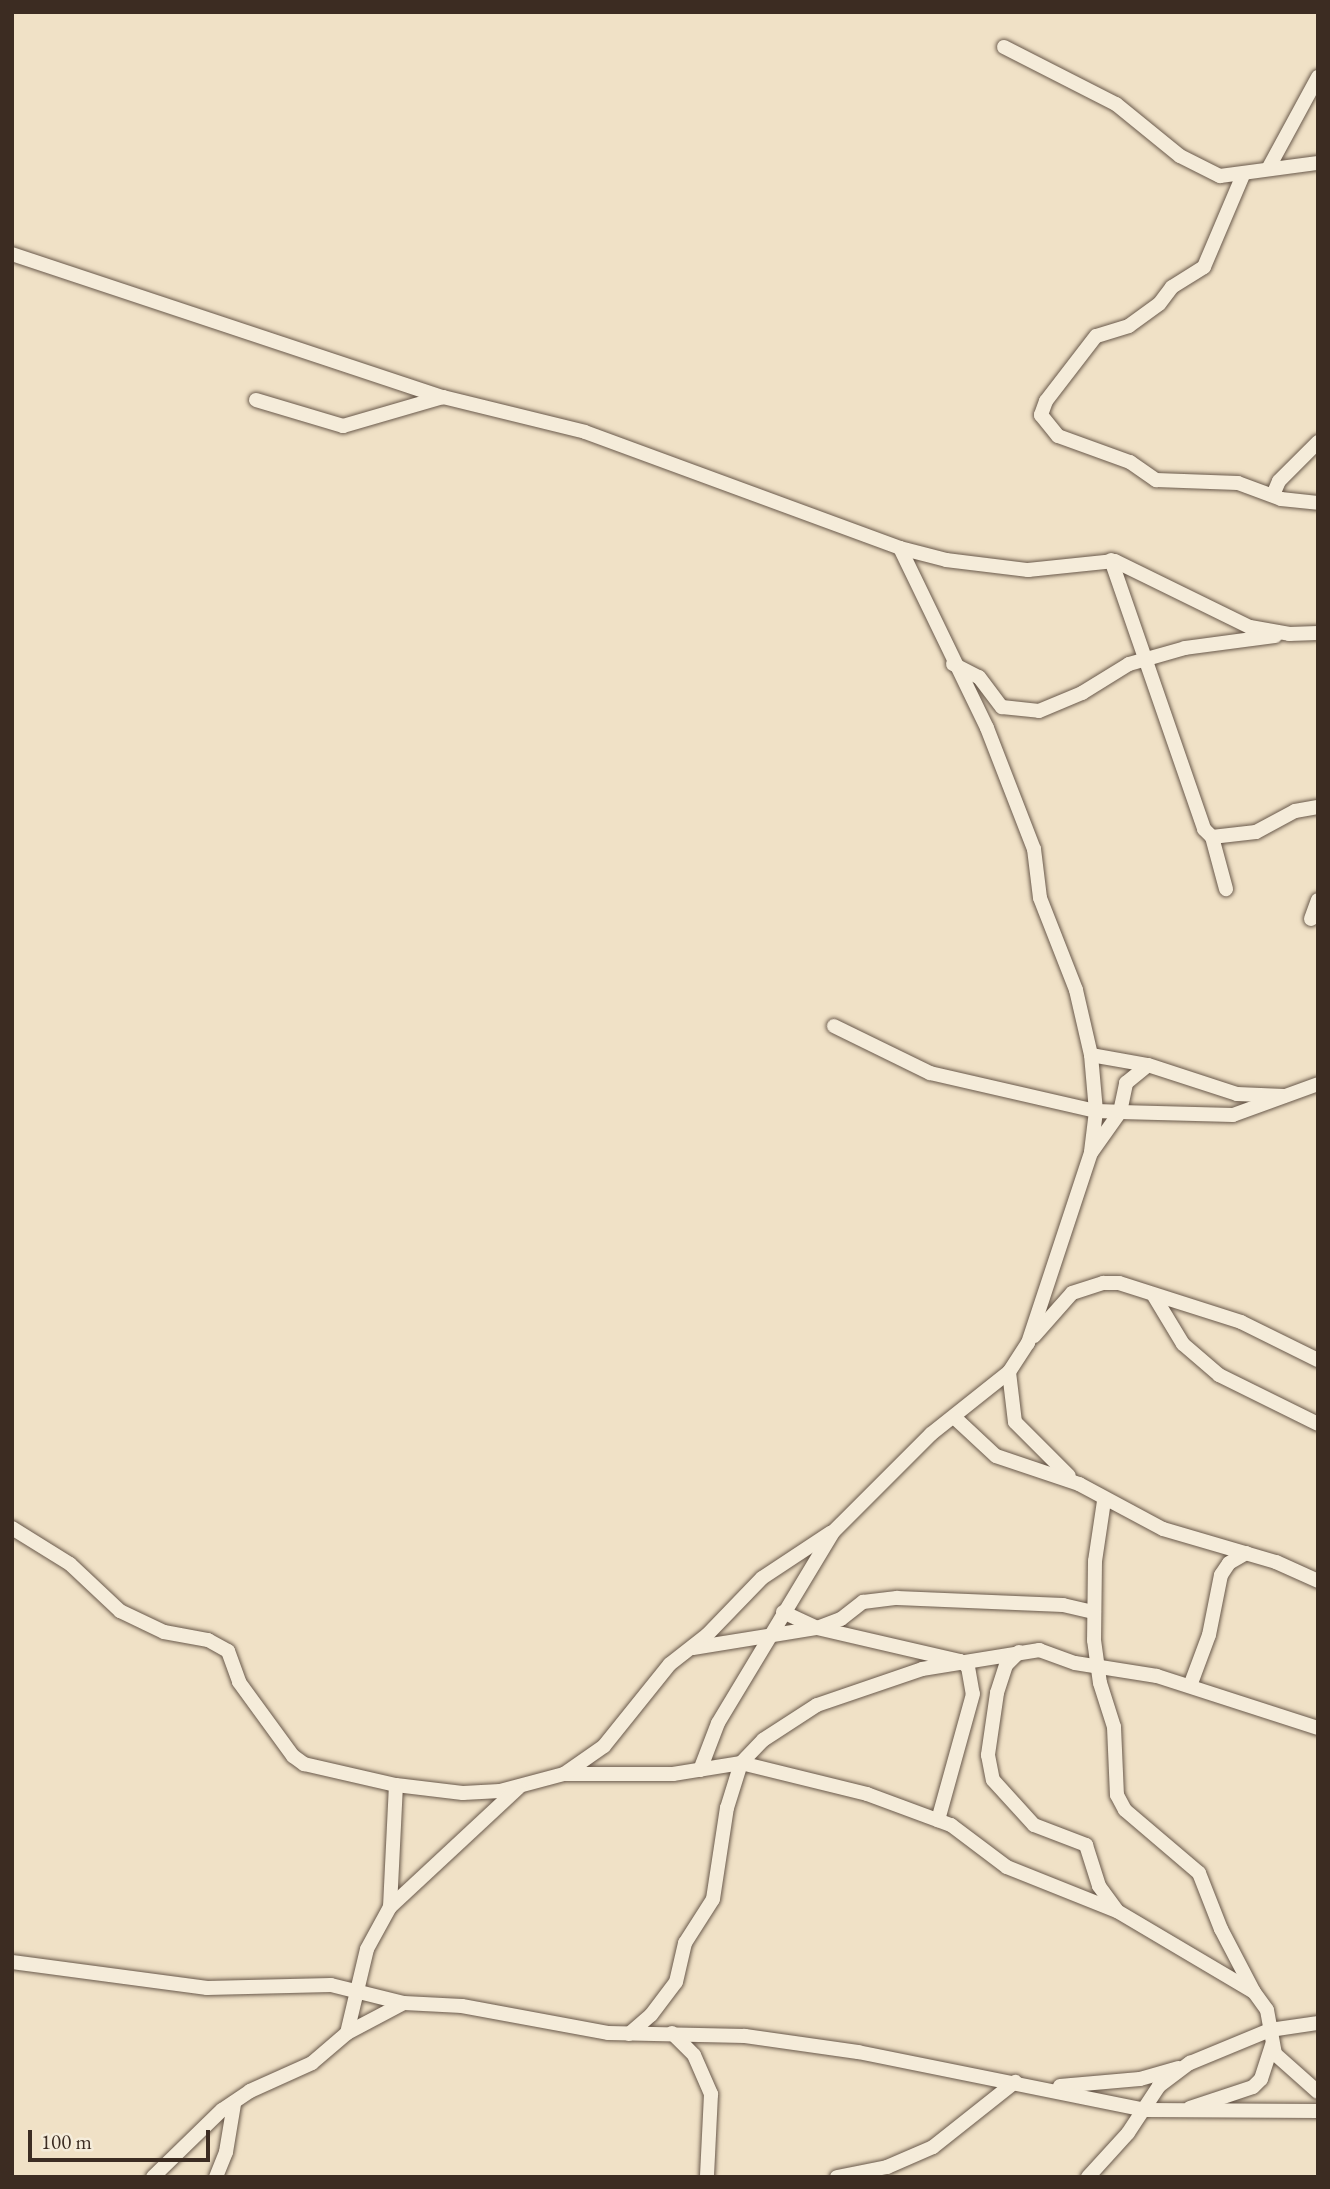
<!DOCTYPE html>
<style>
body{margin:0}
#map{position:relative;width:1330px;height:2189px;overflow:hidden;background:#f0e1c6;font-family:"EB Garamond",serif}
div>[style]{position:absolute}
.roads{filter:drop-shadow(0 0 2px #69594b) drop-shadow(0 0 2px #69594b)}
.minor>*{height:14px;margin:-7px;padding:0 7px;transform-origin:7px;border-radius:7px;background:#f5ecda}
span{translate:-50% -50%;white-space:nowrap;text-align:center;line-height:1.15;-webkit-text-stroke:5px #f5ecda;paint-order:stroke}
.frame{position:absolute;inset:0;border:14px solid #3c2c22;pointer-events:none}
.scale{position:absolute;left:28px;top:2130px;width:182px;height:32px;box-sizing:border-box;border:4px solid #3c2c22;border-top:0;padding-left:9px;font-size:21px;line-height:24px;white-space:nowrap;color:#3c2c22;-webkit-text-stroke:5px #f5ecda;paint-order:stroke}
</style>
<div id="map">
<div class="roads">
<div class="minor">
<div style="left:1004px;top:47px;width:126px;rotate:27deg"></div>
<div style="left:1116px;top:104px;width:82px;rotate:39.1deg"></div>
<div style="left:1180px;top:156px;width:45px;rotate:26.6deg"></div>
<div style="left:1220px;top:176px;width:99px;rotate:-7.6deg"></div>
<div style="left:1268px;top:169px;width:105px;rotate:-61.5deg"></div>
<div style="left:1243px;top:175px;width:100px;rotate:113deg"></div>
<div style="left:1204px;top:267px;width:38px;rotate:148deg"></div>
<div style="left:1172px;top:287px;width:21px;rotate:127deg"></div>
<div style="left:1159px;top:304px;width:37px;rotate:144deg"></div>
<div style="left:1129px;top:326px;width:34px;rotate:163deg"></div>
<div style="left:1096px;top:336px;width:82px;rotate:127.6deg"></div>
<div style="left:1046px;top:401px;width:15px;rotate:110deg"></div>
<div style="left:1041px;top:415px;width:27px;rotate:51deg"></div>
<div style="left:1058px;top:436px;width:77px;rotate:19.9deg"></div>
<div style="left:1130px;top:462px;width:32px;rotate:35deg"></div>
<div style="left:1156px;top:480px;width:82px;rotate:2.1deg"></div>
<div style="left:1238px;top:483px;width:46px;rotate:20.4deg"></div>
<div style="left:1281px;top:499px;width:37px;rotate:6deg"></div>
<div style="left:12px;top:254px;width:454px;rotate:18.4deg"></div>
<div style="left:443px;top:397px;width:146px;rotate:13.8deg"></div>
<div style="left:585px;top:432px;width:336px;rotate:20.2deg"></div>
<div style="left:900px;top:548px;width:48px;rotate:14.6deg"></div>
<div style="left:946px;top:560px;width:83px;rotate:7deg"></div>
<div style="left:1028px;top:570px;width:87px;rotate:-5.9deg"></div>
<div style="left:1115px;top:561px;width:150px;rotate:26.1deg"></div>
<div style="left:1250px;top:627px;width:40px;rotate:10deg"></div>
<div style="left:1289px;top:634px;width:29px;rotate:-2deg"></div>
<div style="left:256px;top:400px;width:91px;rotate:16.6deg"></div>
<div style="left:343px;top:426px;width:104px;rotate:-16.2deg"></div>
<div style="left:1273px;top:495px;width:15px;rotate:-67deg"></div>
<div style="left:1279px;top:481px;width:55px;rotate:-45deg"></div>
<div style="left:900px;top:548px;width:200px;rotate:64.2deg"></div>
<div style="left:987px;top:728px;width:130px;rotate:68.8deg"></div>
<div style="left:1034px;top:849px;width:49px;rotate:83deg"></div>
<div style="left:1040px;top:898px;width:99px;rotate:68.6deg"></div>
<div style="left:1076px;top:990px;width:67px;rotate:77deg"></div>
<div style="left:1091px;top:1055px;width:56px;rotate:84.9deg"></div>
<div style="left:1096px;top:1111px;width:41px;rotate:97deg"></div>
<div style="left:1111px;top:560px;width:285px;rotate:70.9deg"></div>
<div style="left:1204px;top:829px;width:11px;rotate:45deg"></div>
<div style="left:1212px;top:837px;width:54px;rotate:74.9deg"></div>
<div style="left:953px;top:664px;width:29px;rotate:27deg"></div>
<div style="left:979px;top:677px;width:38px;rotate:53deg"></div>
<div style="left:1002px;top:707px;width:37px;rotate:6deg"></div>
<div style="left:1039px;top:711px;width:47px;rotate:-22.7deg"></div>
<div style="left:1082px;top:693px;width:55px;rotate:-31.7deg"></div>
<div style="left:1129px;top:664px;width:58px;rotate:-15.9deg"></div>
<div style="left:1185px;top:648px;width:91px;rotate:-7.6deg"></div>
<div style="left:1212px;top:837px;width:44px;rotate:-6.5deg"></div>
<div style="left:1256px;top:832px;width:44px;rotate:-28.3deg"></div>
<div style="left:1295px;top:811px;width:23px;rotate:-10deg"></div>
<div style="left:1311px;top:919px;width:20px;rotate:-70deg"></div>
<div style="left:834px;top:1026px;width:107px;rotate:26.1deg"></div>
<div style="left:930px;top:1073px;width:170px;rotate:12.9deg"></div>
<div style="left:1096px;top:1111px;width:24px;rotate:2deg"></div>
<div style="left:1120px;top:1112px;width:30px;rotate:-78deg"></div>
<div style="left:1126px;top:1083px;width:28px;rotate:-39deg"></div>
<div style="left:1091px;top:1055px;width:58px;rotate:10deg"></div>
<div style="left:1148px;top:1065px;width:94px;rotate:18deg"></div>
<div style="left:1237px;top:1094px;width:47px;rotate:2.4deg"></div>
<div style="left:1154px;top:1296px;width:56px;rotate:58.9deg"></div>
<div style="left:1183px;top:1344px;width:48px;rotate:40.7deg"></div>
<div style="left:1219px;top:1375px;width:110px;rotate:26.3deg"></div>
<div style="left:1034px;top:1336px;width:57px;rotate:-48.5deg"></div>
<div style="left:1072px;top:1293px;width:33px;rotate:-18deg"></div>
<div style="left:1103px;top:1283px;width:16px"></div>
<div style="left:1119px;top:1283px;width:128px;rotate:17.7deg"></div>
<div style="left:1241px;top:1322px;width:86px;rotate:26.3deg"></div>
<div style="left:1009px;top:1372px;width:50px;rotate:83.2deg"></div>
<div style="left:1015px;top:1422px;width:76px;rotate:45deg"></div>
<div style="left:954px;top:1417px;width:57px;rotate:42.9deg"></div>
<div style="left:996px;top:1456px;width:88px;rotate:18.6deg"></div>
<div style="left:1079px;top:1484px;width:95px;rotate:28.2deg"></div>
<div style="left:1163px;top:1529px;width:118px;rotate:16.3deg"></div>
<div style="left:1276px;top:1562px;width:46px;rotate:24.3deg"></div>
<div style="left:1104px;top:1501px;width:61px;rotate:98.5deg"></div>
<div style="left:1095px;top:1561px;width:79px;rotate:90.7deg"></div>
<div style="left:1094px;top:1640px;width:43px;rotate:82.1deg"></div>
<div style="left:1100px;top:1683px;width:46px;rotate:72.3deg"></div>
<div style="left:1114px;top:1727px;width:68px;rotate:87.5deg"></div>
<div style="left:1117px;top:1795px;width:17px;rotate:62deg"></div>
<div style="left:1125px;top:1810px;width:97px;rotate:40.4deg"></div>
<div style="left:1199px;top:1873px;width:60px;rotate:68.6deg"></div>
<div style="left:1221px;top:1929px;width:71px;rotate:62.4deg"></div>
<div style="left:12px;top:1528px;width:68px;rotate:31.8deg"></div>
<div style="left:70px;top:1564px;width:69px;rotate:43.2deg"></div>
<div style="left:120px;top:1611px;width:49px;rotate:25.5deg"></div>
<div style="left:164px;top:1632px;width:45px;rotate:10.3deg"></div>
<div style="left:208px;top:1640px;width:23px;rotate:29deg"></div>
<div style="left:228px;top:1651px;width:33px;rotate:70deg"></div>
<div style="left:239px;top:1682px;width:92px;rotate:53.9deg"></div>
<div style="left:293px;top:1756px;width:14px;rotate:36deg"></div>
<div style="left:304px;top:1764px;width:94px;rotate:12.9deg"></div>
<div style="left:396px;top:1785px;width:67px;rotate:6.8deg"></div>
<div style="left:463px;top:1793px;width:37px;rotate:-3deg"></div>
<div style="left:500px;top:1791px;width:66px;rotate:-14.9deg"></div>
<div style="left:564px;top:1774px;width:109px"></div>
<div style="left:673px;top:1774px;width:69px;rotate:-9.2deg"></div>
<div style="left:741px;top:1763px;width:130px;rotate:13.8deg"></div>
<div style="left:867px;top:1794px;width:90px;rotate:20.3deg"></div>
<div style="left:951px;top:1825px;width:70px;rotate:36.9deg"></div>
<div style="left:1007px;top:1867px;width:118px;rotate:21.8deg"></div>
<div style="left:1117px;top:1911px;width:159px;rotate:30.6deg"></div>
<div style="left:1254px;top:1992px;width:22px;rotate:54deg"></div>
<div style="left:1267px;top:2010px;width:45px;rotate:79.7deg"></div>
<div style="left:1275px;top:2054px;width:57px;rotate:41.5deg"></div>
<div style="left:783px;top:1612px;width:38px;rotate:25deg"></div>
<div style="left:817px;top:1628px;width:147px;rotate:13deg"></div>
<div style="left:960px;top:1661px;width:10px;rotate:37deg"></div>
<div style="left:968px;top:1667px;width:27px;rotate:80deg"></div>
<div style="left:973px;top:1694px;width:131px;rotate:105.5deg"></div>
<div style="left:693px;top:1648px;width:126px;rotate:-9.2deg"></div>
<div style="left:817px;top:1628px;width:26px;rotate:-21deg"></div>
<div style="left:841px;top:1619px;width:28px;rotate:-38deg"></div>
<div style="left:863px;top:1602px;width:34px;rotate:-7deg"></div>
<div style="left:897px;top:1598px;width:166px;rotate:2.4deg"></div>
<div style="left:1063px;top:1605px;width:32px;rotate:13deg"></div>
<div style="left:1019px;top:1652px;width:18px;rotate:135deg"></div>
<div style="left:1006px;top:1665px;width:29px;rotate:108deg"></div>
<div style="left:997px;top:1693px;width:63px;rotate:98.3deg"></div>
<div style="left:988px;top:1755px;width:25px;rotate:79deg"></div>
<div style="left:993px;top:1780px;width:61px;rotate:47.7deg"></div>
<div style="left:1034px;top:1825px;width:56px;rotate:21deg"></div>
<div style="left:1086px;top:1845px;width:43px;rotate:72.4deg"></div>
<div style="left:1099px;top:1886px;width:29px;rotate:54deg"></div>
<div style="left:1190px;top:1686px;width:54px;rotate:-69.6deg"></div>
<div style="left:1209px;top:1635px;width:61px;rotate:-78.7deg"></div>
<div style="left:1221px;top:1575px;width:14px;rotate:-56deg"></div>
<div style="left:1229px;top:1563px;width:20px;rotate:-30deg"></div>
<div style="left:700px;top:1770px;width:50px;rotate:-69deg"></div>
<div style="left:718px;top:1723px;width:224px;rotate:-58.9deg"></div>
<div style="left:834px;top:1531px;width:137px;rotate:-45deg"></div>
<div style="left:931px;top:1434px;width:100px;rotate:-38.5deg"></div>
<div style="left:1009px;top:1372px;width:35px;rotate:-57deg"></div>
<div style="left:1028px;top:1343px;width:200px;rotate:-71.7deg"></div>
<div style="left:1091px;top:1153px;width:50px;rotate:-54.7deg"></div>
<div style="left:1120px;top:1112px;width:113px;rotate:1.5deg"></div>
<div style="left:1233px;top:1115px;width:90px;rotate:-20deg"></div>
<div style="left:564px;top:1774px;width:49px;rotate:-35deg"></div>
<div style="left:604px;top:1746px;width:105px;rotate:-51.2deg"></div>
<div style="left:670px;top:1664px;width:47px;rotate:-38.1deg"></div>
<div style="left:707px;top:1635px;width:79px;rotate:-46deg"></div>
<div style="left:762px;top:1578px;width:82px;rotate:-33.5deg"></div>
<div style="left:390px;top:1907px;width:175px;rotate:-42.9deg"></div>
<div style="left:12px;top:1962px;width:197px;rotate:7.6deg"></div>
<div style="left:207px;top:1988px;width:124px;rotate:-1.4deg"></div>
<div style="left:331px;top:1985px;width:74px;rotate:14deg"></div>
<div style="left:347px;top:2033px;width:86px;rotate:-76.6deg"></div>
<div style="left:367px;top:1949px;width:48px;rotate:-61.3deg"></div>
<div style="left:390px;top:1907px;width:122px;rotate:-87.2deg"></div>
<div style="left:672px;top:2033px;width:31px;rotate:45deg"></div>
<div style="left:694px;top:2055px;width:43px;rotate:66.4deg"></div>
<div style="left:711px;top:2094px;width:83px;rotate:92.8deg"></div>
<div style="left:629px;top:2034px;width:29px;rotate:-41deg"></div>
<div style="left:651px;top:2015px;width:41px;rotate:-52.9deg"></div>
<div style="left:676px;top:1982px;width:40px;rotate:-77deg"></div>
<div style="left:685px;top:1943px;width:52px;rotate:-57.5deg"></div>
<div style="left:713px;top:1899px;width:92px;rotate:-81.3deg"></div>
<div style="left:727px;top:1808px;width:47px;rotate:-72.7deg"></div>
<div style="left:741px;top:1763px;width:32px;rotate:-46deg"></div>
<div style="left:763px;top:1740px;width:64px;rotate:-32.9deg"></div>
<div style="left:817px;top:1705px;width:111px;rotate:-18.9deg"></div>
<div style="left:922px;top:1669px;width:119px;rotate:-9.2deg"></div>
<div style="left:1039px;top:1650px;width:38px;rotate:20deg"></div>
<div style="left:1075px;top:1663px;width:83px;rotate:9deg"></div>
<div style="left:1157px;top:1676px;width:169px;rotate:17.9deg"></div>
<div style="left:1060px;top:2086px;width:80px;rotate:-5deg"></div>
<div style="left:1140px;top:2079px;width:40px;rotate:-16deg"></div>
<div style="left:1190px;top:2108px;width:66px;rotate:-18.4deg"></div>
<div style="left:1253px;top:2087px;width:11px;rotate:-45deg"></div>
<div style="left:1261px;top:2079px;width:36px;rotate:-72deg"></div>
<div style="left:153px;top:2177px;width:96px;rotate:-44.2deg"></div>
<div style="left:222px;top:2110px;width:34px;rotate:-34deg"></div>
<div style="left:250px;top:2091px;width:68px;rotate:-24.3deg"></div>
<div style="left:312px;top:2063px;width:46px;rotate:-40.6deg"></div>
<div style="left:347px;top:2033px;width:64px;rotate:-27.8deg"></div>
<div style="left:404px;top:2003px;width:58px;rotate:3deg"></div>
<div style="left:462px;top:2006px;width:148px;rotate:10.5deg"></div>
<div style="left:608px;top:2033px;width:137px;rotate:1.3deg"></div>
<div style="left:745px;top:2036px;width:114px;rotate:8.1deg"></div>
<div style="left:858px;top:2052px;width:294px;rotate:11.4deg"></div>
<div style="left:1146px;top:2110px;width:172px;rotate:0.3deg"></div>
<div style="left:216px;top:2177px;width:27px;rotate:-68deg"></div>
<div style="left:226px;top:2152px;width:49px;rotate:-80.5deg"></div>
<div style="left:837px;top:2177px;width:51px;rotate:-11.3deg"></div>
<div style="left:887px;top:2167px;width:50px;rotate:-23.5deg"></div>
<div style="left:933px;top:2147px;width:105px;rotate:-38.4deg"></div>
<div style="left:1088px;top:2177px;width:59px;rotate:-47.7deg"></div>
<div style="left:1128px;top:2133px;width:56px;rotate:-56.6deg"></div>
<div style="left:1159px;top:2086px;width:39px;rotate:-37deg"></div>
<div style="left:1190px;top:2063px;width:87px;rotate:-22.4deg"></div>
<div style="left:1270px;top:2030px;width:49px;rotate:-8.3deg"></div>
</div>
</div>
<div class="frame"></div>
<div class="scale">100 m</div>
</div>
